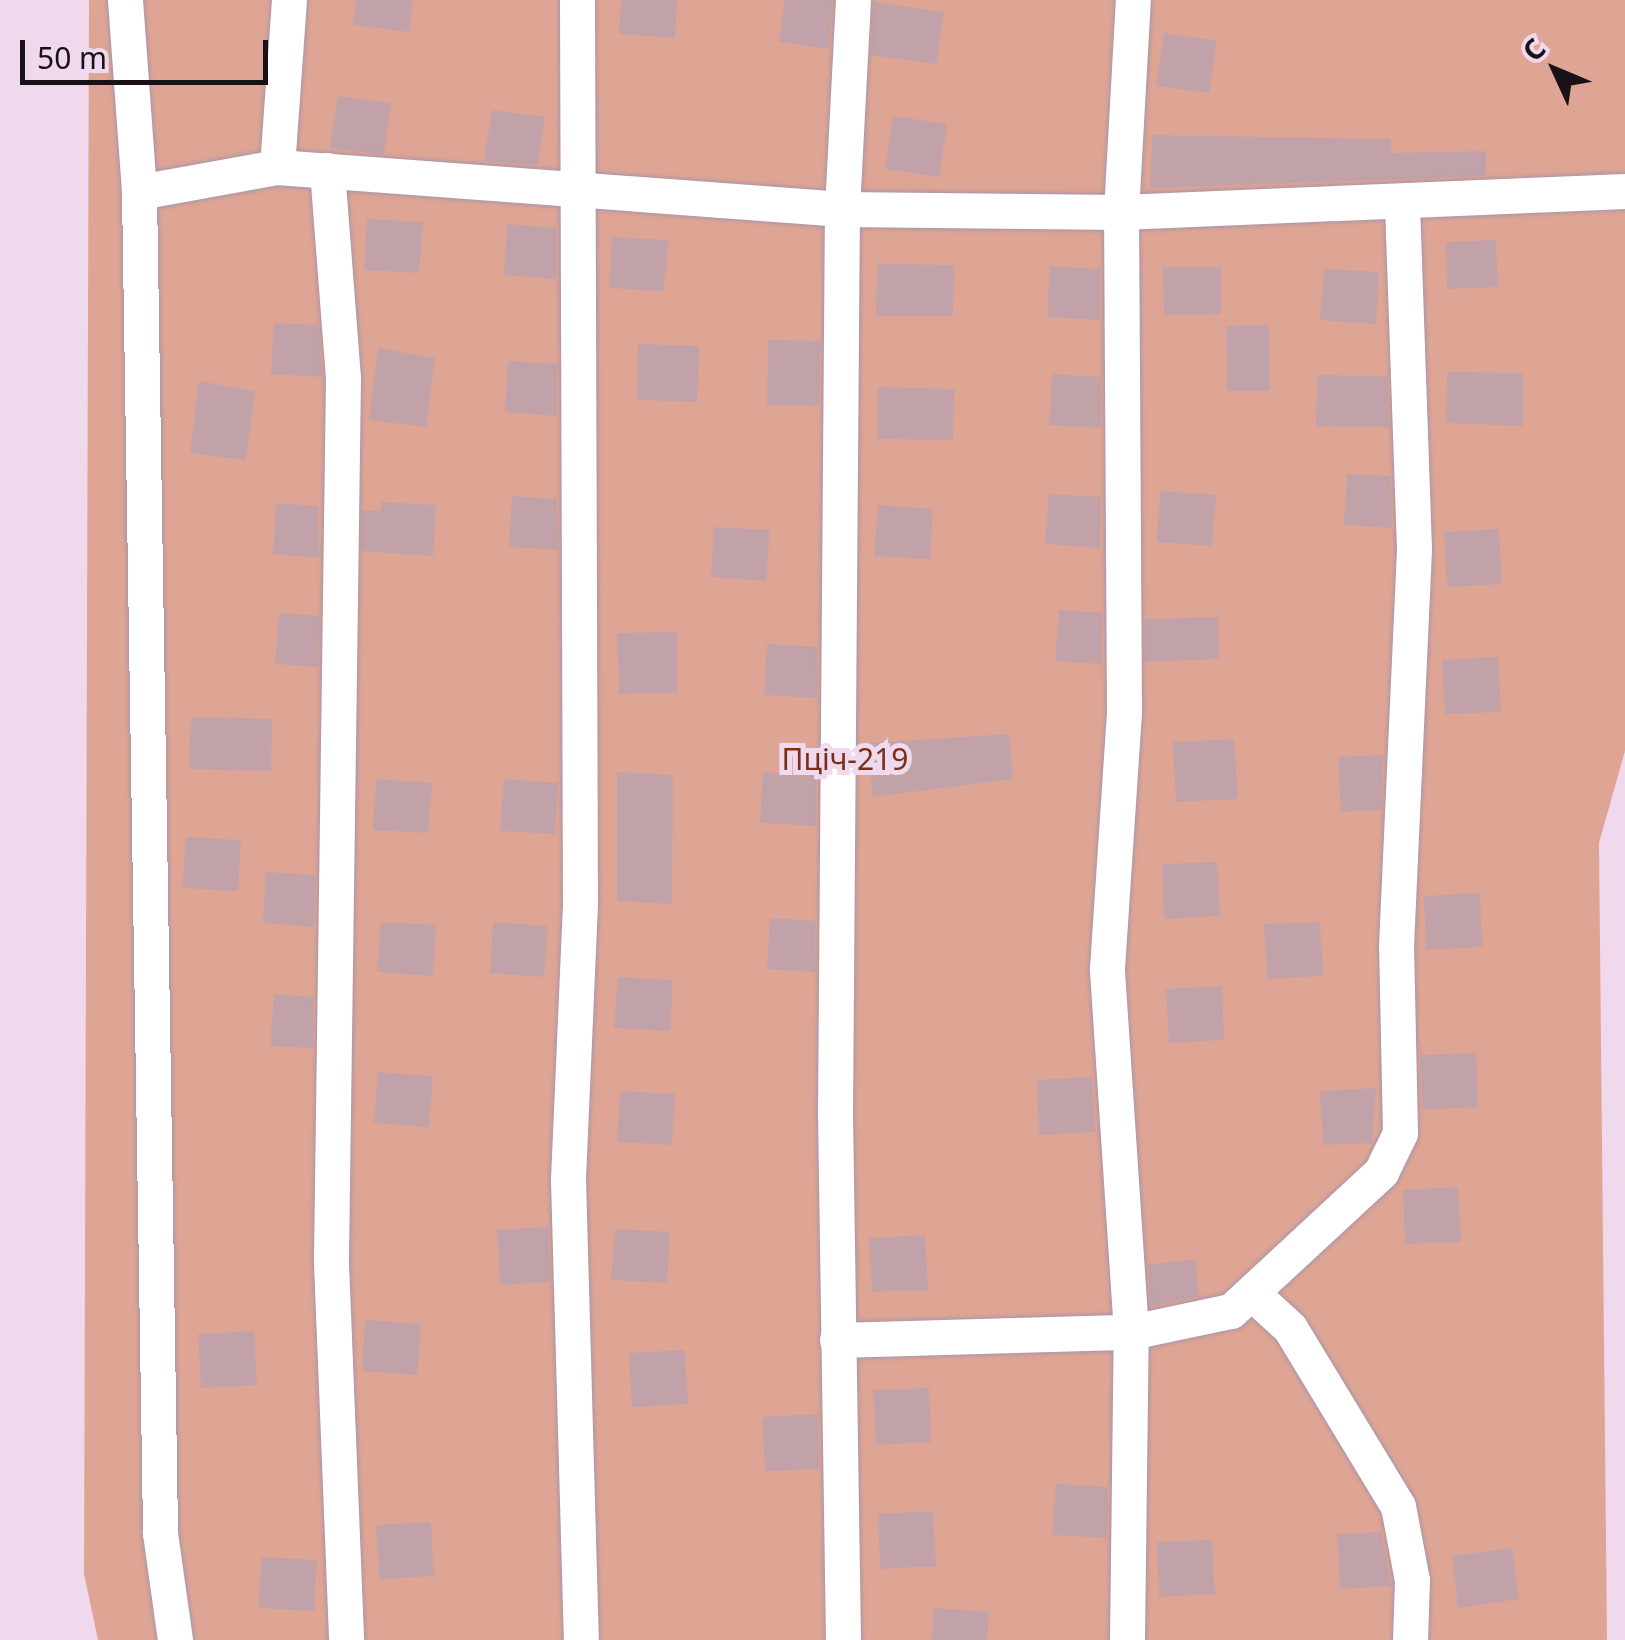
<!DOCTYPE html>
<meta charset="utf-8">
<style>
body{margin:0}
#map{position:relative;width:1625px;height:1640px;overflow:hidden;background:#f0d8ed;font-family:"Noto Sans",sans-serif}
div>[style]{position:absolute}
.green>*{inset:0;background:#dfa594}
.building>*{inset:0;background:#c2a2a9}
.roads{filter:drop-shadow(0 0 2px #aa94a7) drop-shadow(0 0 2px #aa94a7)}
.minor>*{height:35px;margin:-17.5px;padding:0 17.5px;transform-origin:17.5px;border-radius:17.5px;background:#fff}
span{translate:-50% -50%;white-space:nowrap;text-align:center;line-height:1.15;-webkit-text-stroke:10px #f0d8ed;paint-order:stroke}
.park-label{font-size:30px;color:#792e18}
.north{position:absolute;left:1505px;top:20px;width:100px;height:100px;-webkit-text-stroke:8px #f0d8ed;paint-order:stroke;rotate:314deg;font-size:28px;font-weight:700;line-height:40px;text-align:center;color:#191118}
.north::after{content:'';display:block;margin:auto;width:35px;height:45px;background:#191118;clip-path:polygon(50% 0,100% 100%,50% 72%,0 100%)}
.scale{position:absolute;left:20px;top:40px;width:248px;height:45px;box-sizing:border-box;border:5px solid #191118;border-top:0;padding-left:12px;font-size:30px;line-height:35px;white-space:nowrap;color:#191118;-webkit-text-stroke:8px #f0d8ed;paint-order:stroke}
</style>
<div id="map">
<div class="green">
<div style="clip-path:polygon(89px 0,1625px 0,1625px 751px,1599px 843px,1607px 1640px,98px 1640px,84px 1574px)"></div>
</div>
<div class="building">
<div style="clip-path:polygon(356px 0,413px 0,409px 32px,353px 25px)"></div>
<div style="clip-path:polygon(621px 0,677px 0,675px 38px,619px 34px)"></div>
<div style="clip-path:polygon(785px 0,832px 0,829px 49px,779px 42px)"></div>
<div style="clip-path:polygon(874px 2px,944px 12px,936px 64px,871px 55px)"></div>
<div style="clip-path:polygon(1164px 33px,1217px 41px,1209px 93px,1156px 86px)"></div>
<div style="clip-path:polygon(338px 96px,391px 103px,384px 154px,330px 148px)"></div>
<div style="clip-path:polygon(492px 110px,545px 117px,538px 165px,484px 161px)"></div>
<div style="clip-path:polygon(893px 116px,947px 124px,939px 177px,885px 169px)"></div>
<div style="clip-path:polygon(1152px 135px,1391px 139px,1390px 153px,1486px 151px,1486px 176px,1150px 188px)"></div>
<div style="clip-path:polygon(367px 219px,423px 222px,419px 273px,364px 270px)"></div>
<div style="clip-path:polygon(507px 224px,556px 228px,557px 279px,504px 275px)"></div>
<div style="clip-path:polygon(612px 237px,668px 240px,664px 291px,609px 288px)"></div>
<div style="clip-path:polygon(1496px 240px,1498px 287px,1447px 289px,1446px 242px)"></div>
<div style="clip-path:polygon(877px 264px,954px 265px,953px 316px,876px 316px)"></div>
<div style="clip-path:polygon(1050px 266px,1100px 269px,1100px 320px,1047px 317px)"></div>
<div style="clip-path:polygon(1163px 267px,1221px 267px,1221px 314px,1164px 315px)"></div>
<div style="clip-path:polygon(1324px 269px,1379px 272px,1376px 324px,1320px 320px)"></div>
<div style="clip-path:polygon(274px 323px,318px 325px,322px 377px,271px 374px)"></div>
<div style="clip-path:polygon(1269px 325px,1270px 391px,1227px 391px,1226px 326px)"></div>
<div style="clip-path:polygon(768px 340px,820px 341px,819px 406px,767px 405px)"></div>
<div style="clip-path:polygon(638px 344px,699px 346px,697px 402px,637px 400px)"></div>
<div style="clip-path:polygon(378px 348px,435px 358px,426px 427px,369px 420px)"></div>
<div style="clip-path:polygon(508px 361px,557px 364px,557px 416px,505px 412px)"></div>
<div style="clip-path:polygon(1447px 372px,1523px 373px,1523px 426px,1446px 423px)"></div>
<div style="clip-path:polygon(1052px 374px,1101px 377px,1101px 428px,1049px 425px)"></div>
<div style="clip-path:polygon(1317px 375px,1387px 376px,1389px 427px,1316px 426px)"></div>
<div style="clip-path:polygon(199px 381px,255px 391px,246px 460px,190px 453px)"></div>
<div style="clip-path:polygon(878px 387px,954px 389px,953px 440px,877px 439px)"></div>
<div style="clip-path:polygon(1347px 474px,1390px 476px,1392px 528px,1344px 525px)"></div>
<div style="clip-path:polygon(1160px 491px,1216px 495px,1212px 546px,1157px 542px)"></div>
<div style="clip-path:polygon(1049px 494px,1101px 497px,1100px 548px,1045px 544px)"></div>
<div style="clip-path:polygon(512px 496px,557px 499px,558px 550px,509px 547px)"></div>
<div style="clip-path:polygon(381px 502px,436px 505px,433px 556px,362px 551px,362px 510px,381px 511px)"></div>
<div style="clip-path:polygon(276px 503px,318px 506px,319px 558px,273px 554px)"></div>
<div style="clip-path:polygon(878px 505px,933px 509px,930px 559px,874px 556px)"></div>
<div style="clip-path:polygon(714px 527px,770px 530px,766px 581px,711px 577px)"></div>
<div style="clip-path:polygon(1499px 529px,1502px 584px,1447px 587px,1444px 532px)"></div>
<div style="clip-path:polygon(1059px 610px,1102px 613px,1102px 664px,1055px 661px)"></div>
<div style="clip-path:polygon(279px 613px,319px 616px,318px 667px,275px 664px)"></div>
<div style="clip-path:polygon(1218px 617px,1219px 659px,1145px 662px,1145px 619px)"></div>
<div style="clip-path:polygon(677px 632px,677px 693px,619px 694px,617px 633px)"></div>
<div style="clip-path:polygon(767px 644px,817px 647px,817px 698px,764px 695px)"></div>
<div style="clip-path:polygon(1498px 657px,1501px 712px,1445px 714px,1442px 660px)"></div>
<div style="clip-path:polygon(191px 717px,272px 719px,271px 771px,189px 769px)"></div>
<div style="clip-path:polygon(1009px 734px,1013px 779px,872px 797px,869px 743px)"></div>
<div style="clip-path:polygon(1234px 739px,1238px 799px,1176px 802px,1173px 742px)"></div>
<div style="clip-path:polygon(1383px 755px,1381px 810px,1341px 812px,1338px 757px)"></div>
<div style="clip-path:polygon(617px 772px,673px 775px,672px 904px,617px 901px)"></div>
<div style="clip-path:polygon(763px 772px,816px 775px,816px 826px,760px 823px)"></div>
<div style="clip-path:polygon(376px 779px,432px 783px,428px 833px,373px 830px)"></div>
<div style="clip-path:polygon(504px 779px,558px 783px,555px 834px,500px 831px)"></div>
<div style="clip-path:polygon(186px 837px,241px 840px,238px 891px,182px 888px)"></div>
<div style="clip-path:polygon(1217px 862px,1220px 916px,1164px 919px,1162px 864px)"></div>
<div style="clip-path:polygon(266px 872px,315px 875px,314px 927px,263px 923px)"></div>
<div style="clip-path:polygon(1480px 893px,1482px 947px,1426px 950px,1424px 896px)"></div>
<div style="clip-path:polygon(770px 918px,815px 921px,815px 972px,767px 969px)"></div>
<div style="clip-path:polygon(381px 922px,436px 925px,433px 976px,377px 972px)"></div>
<div style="clip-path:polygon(493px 922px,548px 926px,544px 977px,490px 973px)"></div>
<div style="clip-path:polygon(1320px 922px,1323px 976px,1267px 979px,1264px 924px)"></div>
<div style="clip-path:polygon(618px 977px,673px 980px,670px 1031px,614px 1028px)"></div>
<div style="clip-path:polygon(1222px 986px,1224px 1040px,1169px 1043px,1166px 989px)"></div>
<div style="clip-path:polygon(274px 994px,313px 997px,313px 1048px,270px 1046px)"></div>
<div style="clip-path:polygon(1476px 1053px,1478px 1107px,1423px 1110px,1420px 1055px)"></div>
<div style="clip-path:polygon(378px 1072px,433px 1076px,429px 1127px,374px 1123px)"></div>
<div style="clip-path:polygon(1092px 1077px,1095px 1132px,1039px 1135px,1037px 1080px)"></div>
<div style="clip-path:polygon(1376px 1088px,1372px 1143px,1323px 1145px,1320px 1091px)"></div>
<div style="clip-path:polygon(620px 1091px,675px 1094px,672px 1145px,617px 1142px)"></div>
<div style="clip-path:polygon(1458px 1187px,1461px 1242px,1405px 1244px,1403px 1190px)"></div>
<div style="clip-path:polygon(548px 1227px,550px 1282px,500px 1285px,497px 1230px)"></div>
<div style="clip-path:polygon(615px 1229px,670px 1232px,667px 1283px,611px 1280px)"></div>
<div style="clip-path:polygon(925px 1235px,928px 1290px,872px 1292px,869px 1238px)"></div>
<div style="clip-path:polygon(1195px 1259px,1199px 1296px,1151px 1306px,1148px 1265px)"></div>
<div style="clip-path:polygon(365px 1320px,421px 1324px,417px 1375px,362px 1371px)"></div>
<div style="clip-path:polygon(254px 1331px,257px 1385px,201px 1388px,198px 1334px)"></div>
<div style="clip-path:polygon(685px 1350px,688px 1404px,632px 1407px,629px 1353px)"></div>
<div style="clip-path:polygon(929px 1388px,931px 1442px,876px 1445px,873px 1390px)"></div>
<div style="clip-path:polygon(818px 1414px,819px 1469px,765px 1471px,762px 1417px)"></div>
<div style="clip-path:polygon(1056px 1484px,1108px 1487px,1107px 1538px,1052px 1535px)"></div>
<div style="clip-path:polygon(933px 1511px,936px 1566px,880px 1569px,878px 1514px)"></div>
<div style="clip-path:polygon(431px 1522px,434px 1576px,379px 1579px,376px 1525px)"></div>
<div style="clip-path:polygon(1381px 1532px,1391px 1586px,1340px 1589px,1337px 1534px)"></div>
<div style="clip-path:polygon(1212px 1540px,1215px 1594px,1159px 1597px,1157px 1542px)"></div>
<div style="clip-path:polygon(1512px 1548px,1519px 1599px,1458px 1608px,1452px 1556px)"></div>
<div style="clip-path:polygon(262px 1557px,317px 1560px,314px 1611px,258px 1608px)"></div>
<div style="clip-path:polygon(934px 1608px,989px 1612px,987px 1640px,932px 1640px)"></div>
</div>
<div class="roads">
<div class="minor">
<div style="left:125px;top:0;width:193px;rotate:85.8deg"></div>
<div style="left:139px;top:192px;width:1341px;rotate:89.1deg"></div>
<div style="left:160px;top:1533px;width:108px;rotate:82deg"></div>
<div style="left:577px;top:0;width:904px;rotate:89.81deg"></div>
<div style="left:580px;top:904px;width:275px;rotate:92.5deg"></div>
<div style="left:568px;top:1179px;width:461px;rotate:88.4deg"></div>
<div style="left:277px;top:167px;width:167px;rotate:-85.9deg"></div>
<div style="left:327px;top:170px;width:208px;rotate:85.6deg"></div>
<div style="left:343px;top:377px;width:886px;rotate:90.78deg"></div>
<div style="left:331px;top:1263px;width:377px;rotate:87.7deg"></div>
<div style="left:139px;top:192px;width:140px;rotate:-10.3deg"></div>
<div style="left:277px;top:167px;width:567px;rotate:4.25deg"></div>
<div style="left:842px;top:209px;width:279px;rotate:0.6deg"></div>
<div style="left:1121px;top:212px;width:504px;rotate:-2.39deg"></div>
<div style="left:1255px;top:1296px;width:47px;rotate:42.4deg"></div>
<div style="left:1290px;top:1328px;width:208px;rotate:58.8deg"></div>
<div style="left:1398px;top:1506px;width:75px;rotate:79.3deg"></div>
<div style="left:1412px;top:1580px;width:60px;rotate:91.9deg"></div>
<div style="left:837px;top:1340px;width:294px;rotate:-1.6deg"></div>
<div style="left:1131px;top:1332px;width:102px;rotate:-11.9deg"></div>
<div style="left:1231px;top:1311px;width:205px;rotate:-42.8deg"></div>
<div style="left:1381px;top:1172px;width:43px;rotate:-64deg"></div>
<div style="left:1400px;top:1133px;width:187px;rotate:-91.2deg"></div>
<div style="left:1396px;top:946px;width:398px;rotate:-87.4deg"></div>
<div style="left:1414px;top:548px;width:346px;rotate:-92deg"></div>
<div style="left:843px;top:1640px;width:526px;rotate:-90.87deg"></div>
<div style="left:835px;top:1114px;width:905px;rotate:-89.56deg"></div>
<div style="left:842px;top:209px;width:209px;rotate:-87deg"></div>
<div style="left:1127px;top:1640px;width:308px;rotate:-89.3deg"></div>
<div style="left:1131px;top:1332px;width:365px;rotate:-93.8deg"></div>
<div style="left:1107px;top:968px;width:256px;rotate:-86.2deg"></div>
<div style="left:1124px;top:713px;width:501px;rotate:-90.34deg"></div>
<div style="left:1121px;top:212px;width:212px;rotate:-86.8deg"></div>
</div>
</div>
<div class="park-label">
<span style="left:845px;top:759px">Пціч-219</span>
</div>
<div class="north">С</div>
<div class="scale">50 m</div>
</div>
